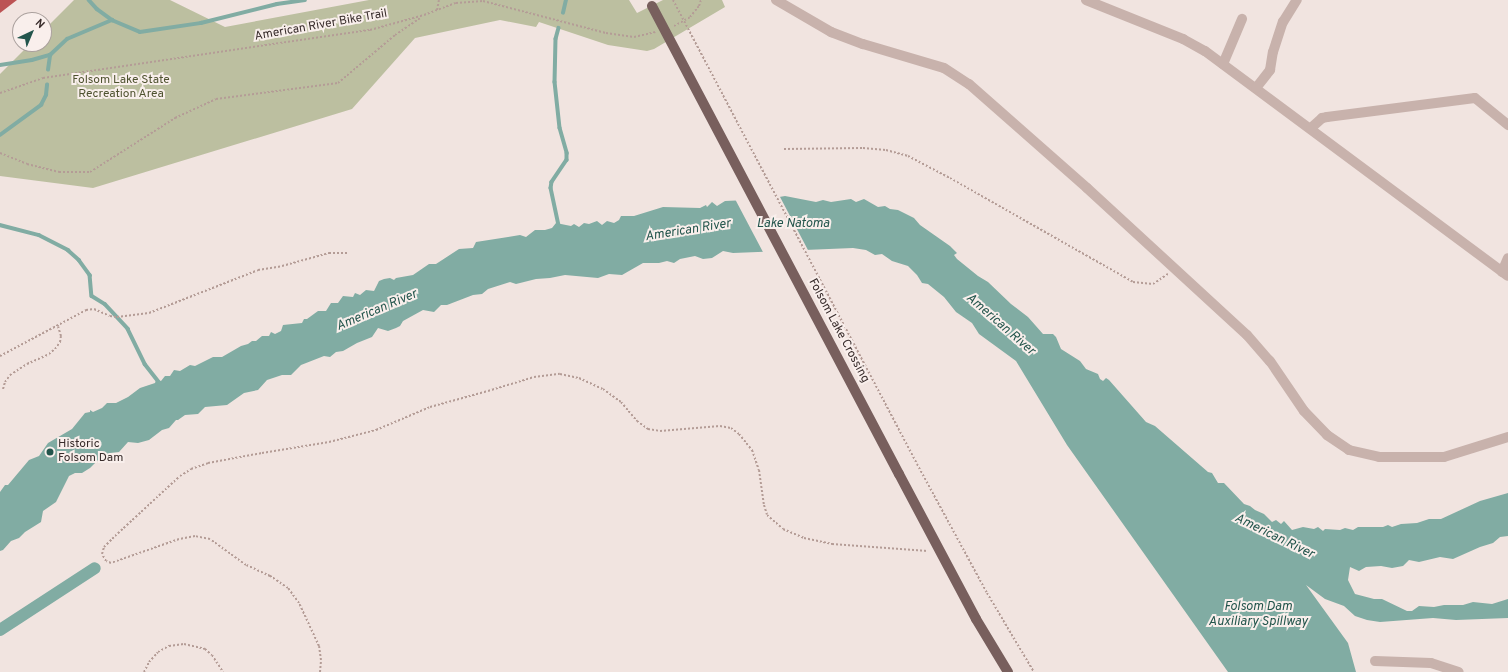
<!DOCTYPE html>
<style>
body{margin:0}
#map{position:relative;width:1508px;height:672px;overflow:hidden;background:#f1e4e0;font-family:Overpass,sans-serif}
div>[style]{position:absolute}
.green>*{inset:0;background:#bcbfa0}
.water>*{inset:0;background:#81aca3}
.pier>*{inset:0;background:#f1e4e0}
.stream>*{height:3.5px;margin:-1.75px;padding:0 1.75px;transform-origin:1.75px;border-radius:1.75px;background:#81aca3}
.canal>*{height:12px;margin:-6px;padding:0 6px;transform-origin:6px;border-radius:6px;background:#81aca3}
.building>*{inset:0;background:#bc5354}
.path>*{height:2px;margin-top:-1px;transform-origin:0;background:repeating-linear-gradient(90deg,#b49c96 0 2px,transparent 0 4px)}
.minor>*{height:10px;margin:-5px;padding:0 5px;transform-origin:5px;border-radius:5px;background:#c8b2ac}
.major>*{height:10px;margin:-5px;padding:0 5px;transform-origin:5px;border-radius:5px;background:#785f5d}
.path-bridge>*{height:2px;margin-top:-1px;transform-origin:0;background:repeating-linear-gradient(90deg,#b49c96 0 2px,transparent 0 4px)}
.major-bridge>*{height:10px;margin:-5px;padding:0 5px;transform-origin:5px;border-radius:5px;background:#785f5d}
.dots>*{width:11px;height:11px;translate:-50% -50%;box-sizing:border-box;border:2px solid #f9efec;border-radius:50%}
span{translate:-50% -50%;white-space:nowrap;text-align:center;line-height:1.15;-webkit-text-stroke:4px #f9efec;paint-order:stroke}
.street-label{font-size:12px;color:#372b2a}
.park-label{font-size:12px;color:#4f5330}
.poi-label{font-size:12px;color:#372b2a}
.left{translate:0 -50%;text-align:left}
.water-label{font-size:13px;color:#23554c;font-style:italic}
.north{position:absolute;left:12px;top:12px;width:40px;height:40px;box-sizing:border-box;background:#f9efec;border:1px solid #aba19e;border-radius:50%;rotate:44deg;font-size:11px;font-weight:700;line-height:16px;text-align:center;color:#372b2a}
.north::after{content:'';display:block;margin:auto;width:14px;height:18px;background:#23554c;clip-path:polygon(50% 0,100% 100%,50% 72%,0 100%)}
</style>
<div id="map">
<div class="green">
<div style="clip-path:polygon(74px 0,170px 0,225px 27px,369px 0,629px 0,637px 13px,663px 0,722px 0,725px 7px,654px 49px,647px 51px,608px 45px,539px 22px,536px 27px,500px 20px,415px 38px,352px 109px,93px 188px,0 176px,0 74px,30px 44px,44px 44px,44px 30px)"></div>
</div>
<div class="water">
<div style="clip-path:polygon(785px 196px,816px 202px,823px 200px,831px 202px,851px 199px,856px 202px,864px 199px,878px 207px,885px 206px,890px 209px,898px 210px,914px 218px,920px 225px,950px 246px,957px 253px,954px 255px,957px 259px,978px 276px,988px 282px,1011px 304px,1028px 317px,1043px 334px,1053px 334px,1056px 337px,1061px 349px,1080px 361px,1086px 369px,1098px 374px,1100px 379px,1103px 381px,1106px 378px,1109px 380px,1146px 422px,1155px 426px,1208px 472px,1212px 473px,1218px 483px,1224px 483px,1244px 504px,1250px 506px,1255px 510px,1264px 514px,1272px 522px,1276px 520px,1281px 524px,1284px 521px,1292px 530px,1303px 527px,1314px 529px,1318px 527px,1323px 531px,1325px 529px,1340px 530px,1345px 528px,1353px 530px,1358px 527px,1383px 527px,1388px 525px,1392px 527px,1401px 524px,1417px 523px,1429px 519px,1441px 519px,1480px 501px,1508px 493px,1508px 536px,1500px 537px,1493px 543px,1480px 547px,1453px 559px,1440px 557px,1419px 562px,1409px 560px,1403px 566px,1392px 568px,1381px 566px,1366px 567px,1359px 571px,1350px 567px,1348px 580px,1355px 594px,1374px 599px,1382px 599px,1407px 611px,1412px 611px,1419px 606px,1434px 607px,1444px 605px,1463px 605px,1473px 602px,1492px 604px,1508px 599px,1508px 618px,1456px 620px,1433px 618px,1380px 622px,1367px 620px,1355px 616px,1344px 606px,1325px 599px,1306px 585px,1348px 643px,1356px 672px,1228px 672px,1067px 445px,1016px 361px,979px 334px,972px 323px,956px 312px,944px 297px,928px 284px,922px 283px,917px 275px,908px 266px,892px 261px,882px 254px,875px 255px,866px 250px,853px 248px,733px 253px,723px 251px,712px 258px,703px 259px,695px 256px,680px 259px,674px 263px,667px 261px,659px 263px,643px 263px,622px 275px,609px 274px,598px 278px,565px 275px,550px 278px,536px 279px,516px 284px,510px 282px,488px 289px,482px 294px,473px 295px,447px 305px,441px 305px,434px 312px,423px 310px,403px 321px,400px 326px,396px 328px,388px 331px,378px 328px,372px 337px,357px 343px,343px 351px,336px 352px,330px 357px,324px 356px,301px 365px,291px 375px,282px 375px,267px 380px,258px 390px,244px 393px,227px 405px,205px 407px,198px 414px,185px 415px,178px 420px,176px 420px,169px 428px,162px 430px,149px 440px,138px 443px,128px 442px,119px 452px,110px 453px,100px 458px,90px 468px,82px 473px,75px 473px,69px 476px,56px 502px,43px 511px,41px 522px,25px 532px,19px 538px,11px 541px,3px 550px,0 551px,0 492px,5px 485px,8px 485px,29px 460px,39px 456px,48px 443px,72px 429px,85px 413px,90px 412px,90px 410px,93px 412px,102px 408px,107px 403px,116px 403px,128px 397px,140px 388px,155px 383px,156px 380px,161px 381px,165px 376px,170px 376px,174px 370px,180px 371px,190px 365px,195px 366px,213px 357px,222px 357px,241px 346px,248px 344px,252px 341px,256px 341px,262px 336px,269px 336px,271px 332px,275px 334px,281px 331px,283px 325px,302px 323px,304px 319px,307px 319px,318px 311px,326px 311px,331px 303px,338px 303px,343px 296px,353px 297px,355px 293px,360px 295px,366px 290px,374px 291px,379px 281px,384px 279px,390px 278px,394px 280px,396px 278px,413px 275px,429px 264px,436px 264px,459px 249px,473px 248px,476px 242px,508px 237px,520px 235px,526px 237px,535px 230px,545px 230px,552px 228px,556px 223px,571px 226px,574px 224px,579px 227px,584px 223px,589px 224px,597px 221px,602px 225px,607px 221px,614px 223px,619px 220px,621px 216px,634px 216px,663px 207px,700px 208px,706px 205px,707px 207px,712px 202px,717px 206px,725px 201px,768px 199px)"></div>
</div>
<div class="pier">
<div style="clip-path:polygon(779px 195px,809px 252px,799px 254px,764px 254px,735px 199px,747px 197px,760px 199px)"></div>
</div>
<div class="stream">
<div style="left:89px;top:0;width:12px;rotate:48deg"></div>
<div style="left:97px;top:9px;width:19px;rotate:36deg"></div>
<div style="left:112px;top:20px;width:30px;rotate:23deg"></div>
<div style="left:140px;top:32px;width:62px;rotate:-8.4deg"></div>
<div style="left:201px;top:23px;width:78px;rotate:-14deg"></div>
<div style="left:277px;top:4px;width:28px;rotate:-8deg"></div>
<div style="left:563px;top:13px;width:13px;rotate:-77deg"></div>
<div style="left:559px;top:28px;width:11px;rotate:105deg"></div>
<div style="left:556px;top:39px;width:43px;rotate:91.3deg"></div>
<div style="left:555px;top:82px;width:46px;rotate:83.8deg"></div>
<div style="left:560px;top:128px;width:26px;rotate:74deg"></div>
<div style="left:567px;top:153px;width:7px;rotate:90deg"></div>
<div style="left:567px;top:160px;width:27px;rotate:124deg"></div>
<div style="left:552px;top:182px;width:6px;rotate:99deg"></div>
<div style="left:551px;top:188px;width:40px;rotate:78deg"></div>
<div style="left:0;top:65px;width:32px;rotate:-9deg"></div>
<div style="left:32px;top:60px;width:19px;rotate:-16deg"></div>
<div style="left:48px;top:70px;width:15px;rotate:-82deg"></div>
<div style="left:50px;top:55px;width:23px;rotate:-43deg"></div>
<div style="left:67px;top:39px;width:49px;rotate:-22.9deg"></div>
<div style="left:0;top:135px;width:51px;rotate:-36.2deg"></div>
<div style="left:41px;top:105px;width:11px;rotate:-63deg"></div>
<div style="left:46px;top:95px;width:10px;rotate:-84deg"></div>
<div style="left:0;top:225px;width:40px;rotate:14.4deg"></div>
<div style="left:39px;top:235px;width:33px;rotate:27deg"></div>
<div style="left:68px;top:250px;width:15px;rotate:42deg"></div>
<div style="left:79px;top:260px;width:19px;rotate:54deg"></div>
<div style="left:90px;top:275px;width:21px;rotate:85deg"></div>
<div style="left:92px;top:296px;width:15px;rotate:32deg"></div>
<div style="left:105px;top:304px;width:34px;rotate:47deg"></div>
<div style="left:128px;top:329px;width:39px;rotate:64deg"></div>
<div style="left:145px;top:364px;width:24px;rotate:52deg"></div>
</div>
<div class="canal">
<div style="left:0;top:630px;width:113px;rotate:-33.1deg"></div>
</div>
<div class="building">
<div style="clip-path:polygon(0 0,17px 0,0 13px)"></div>
</div>
<div class="path">
<div style="left:437px;top:10px;width:10px;rotate:-79deg"></div>
<div style="left:674px;top:26px;width:18px;rotate:-29deg"></div>
<div style="left:690px;top:17px;width:14px;rotate:-51deg"></div>
<div style="left:699px;top:6px;width:6px;rotate:-72deg"></div>
<div style="left:0;top:93px;width:46px;rotate:-19.2deg"></div>
<div style="left:43px;top:78px;width:331px;rotate:-8.4deg"></div>
<div style="left:370px;top:30px;width:56px;rotate:-15.5deg"></div>
<div style="left:424px;top:15px;width:34px;rotate:-21deg"></div>
<div style="left:456px;top:3px;width:27px;rotate:-4deg"></div>
<div style="left:483px;top:1px;width:127px;rotate:14.6deg"></div>
<div style="left:606px;top:33px;width:28px;rotate:8deg"></div>
<div style="left:634px;top:37px;width:22px;rotate:-13deg"></div>
<div style="left:784px;top:149px;width:79px;rotate:-0.7deg"></div>
<div style="left:863px;top:148px;width:23px;rotate:5deg"></div>
<div style="left:886px;top:150px;width:23px;rotate:15deg"></div>
<div style="left:908px;top:156px;width:47px;rotate:27.6deg"></div>
<div style="left:950px;top:178px;width:210px;rotate:29.6deg"></div>
<div style="left:1133px;top:282px;width:20px;rotate:6deg"></div>
<div style="left:1153px;top:284px;width:18px;rotate:-34deg"></div>
<div style="left:0;top:153px;width:29px;rotate:22deg"></div>
<div style="left:27px;top:164px;width:33px;rotate:14deg"></div>
<div style="left:59px;top:172px;width:31px"></div>
<div style="left:90px;top:172px;width:101px;rotate:-32.4deg"></div>
<div style="left:175px;top:118px;width:45px;rotate:-24.9deg"></div>
<div style="left:216px;top:99px;width:123px;rotate:-7.5deg"></div>
<div style="left:338px;top:83px;width:75px;rotate:-40.1deg"></div>
<div style="left:395px;top:35px;width:32px;rotate:-34deg"></div>
<div style="left:0;top:356px;width:98px;rotate:-28.1deg"></div>
<div style="left:86px;top:310px;width:8px;rotate:-7deg"></div>
<div style="left:94px;top:309px;width:17px;rotate:24deg"></div>
<div style="left:110px;top:316px;width:7px;rotate:8deg"></div>
<div style="left:117px;top:317px;width:32px;rotate:-7deg"></div>
<div style="left:149px;top:313px;width:117px;rotate:-21.5deg"></div>
<div style="left:258px;top:270px;width:24px;rotate:-9deg"></div>
<div style="left:282px;top:266px;width:49px;rotate:-15.5deg"></div>
<div style="left:329px;top:253px;width:19px"></div>
<div style="left:3px;top:389px;width:7px;rotate:-74deg"></div>
<div style="left:5px;top:382px;width:9px;rotate:-54deg"></div>
<div style="left:10px;top:375px;width:20px;rotate:-33deg"></div>
<div style="left:27px;top:364px;width:24px;rotate:-24deg"></div>
<div style="left:49px;top:354px;width:8px;rotate:-40deg"></div>
<div style="left:55px;top:349px;width:9px;rotate:-54deg"></div>
<div style="left:60px;top:342px;width:6px;rotate:-81deg"></div>
<div style="left:61px;top:336px;width:10px;rotate:-107deg"></div>
<div style="left:917px;top:464px;width:147px;rotate:61.5deg"></div>
<div style="left:987px;top:593px;width:92px;rotate:59.3deg"></div>
<div style="left:144px;top:672px;width:11px;rotate:-63deg"></div>
<div style="left:149px;top:662px;width:13px;rotate:-48deg"></div>
<div style="left:158px;top:652px;width:13px;rotate:-29deg"></div>
<div style="left:169px;top:646px;width:15px;rotate:-8deg"></div>
<div style="left:184px;top:644px;width:22px;rotate:13deg"></div>
<div style="left:205px;top:649px;width:9px;rotate:41deg"></div>
<div style="left:212px;top:655px;width:20px;rotate:57deg"></div>
<div style="left:320px;top:672px;width:12px;rotate:-85deg"></div>
<div style="left:321px;top:660px;width:14px;rotate:-98deg"></div>
<div style="left:319px;top:646px;width:47px;rotate:-114.9deg"></div>
<div style="left:299px;top:603px;width:19px;rotate:-126deg"></div>
<div style="left:288px;top:588px;width:22px;rotate:-146deg"></div>
<div style="left:270px;top:576px;width:26px;rotate:-155deg"></div>
<div style="left:246px;top:565px;width:44px;rotate:-144.2deg"></div>
<div style="left:210px;top:539px;width:15px;rotate:-169deg"></div>
<div style="left:195px;top:536px;width:16px;rotate:169deg"></div>
<div style="left:179px;top:539px;width:72px;rotate:160.6deg"></div>
<div style="left:111px;top:563px;width:5px;rotate:-158deg"></div>
<div style="left:106px;top:561px;width:8px;rotate:-120deg"></div>
<div style="left:102px;top:554px;width:7px;rotate:-74deg"></div>
<div style="left:104px;top:547px;width:16px;rotate:-45deg"></div>
<div style="left:115px;top:536px;width:88px;rotate:-42.7deg"></div>
<div style="left:180px;top:476px;width:13px;rotate:-32deg"></div>
<div style="left:191px;top:469px;width:18px;rotate:-19deg"></div>
<div style="left:208px;top:463px;width:55px;rotate:-10.5deg"></div>
<div style="left:262px;top:453px;width:68px;rotate:-9.3deg"></div>
<div style="left:329px;top:442px;width:49px;rotate:-14.3deg"></div>
<div style="left:376px;top:430px;width:59px;rotate:-23.1deg"></div>
<div style="left:430px;top:407px;width:60px;rotate:-15.4deg"></div>
<div style="left:488px;top:391px;width:48px;rotate:-16.9deg"></div>
<div style="left:534px;top:377px;width:26px;rotate:-7deg"></div>
<div style="left:560px;top:374px;width:19px;rotate:12deg"></div>
<div style="left:579px;top:378px;width:26px;rotate:25deg"></div>
<div style="left:603px;top:389px;width:22px;rotate:36deg"></div>
<div style="left:621px;top:402px;width:25px;rotate:50deg"></div>
<div style="left:637px;top:421px;width:14px;rotate:36deg"></div>
<div style="left:648px;top:429px;width:12px;rotate:9deg"></div>
<div style="left:660px;top:431px;width:60px;rotate:-4.8deg"></div>
<div style="left:720px;top:426px;width:11px;rotate:10deg"></div>
<div style="left:731px;top:428px;width:10px;rotate:37deg"></div>
<div style="left:739px;top:434px;width:21px;rotate:51deg"></div>
<div style="left:752px;top:450px;width:21px;rotate:71deg"></div>
<div style="left:759px;top:470px;width:35px;rotate:82deg"></div>
<div style="left:764px;top:505px;width:10px;rotate:73deg"></div>
<div style="left:767px;top:515px;width:21px;rotate:41deg"></div>
<div style="left:783px;top:529px;width:23px;rotate:23deg"></div>
<div style="left:804px;top:538px;width:29px;rotate:12deg"></div>
<div style="left:832px;top:544px;width:96px;rotate:4.2deg"></div>
</div>
<div class="minor">
<div style="left:776px;top:0;width:64px;rotate:30.2deg"></div>
<div style="left:831px;top:32px;width:34px;rotate:21deg"></div>
<div style="left:863px;top:44px;width:84px;rotate:16.5deg"></div>
<div style="left:944px;top:68px;width:30px;rotate:33deg"></div>
<div style="left:969px;top:84px;width:157px;rotate:41.4deg"></div>
<div style="left:1087px;top:188px;width:217px;rotate:42.6deg"></div>
<div style="left:1247px;top:335px;width:35px;rotate:49deg"></div>
<div style="left:1270px;top:361px;width:60px;rotate:55.8deg"></div>
<div style="left:1304px;top:411px;width:33px;rotate:46deg"></div>
<div style="left:1327px;top:435px;width:27px;rotate:34deg"></div>
<div style="left:1349px;top:450px;width:31px;rotate:13deg"></div>
<div style="left:1379px;top:457px;width:65px"></div>
<div style="left:1444px;top:457px;width:67px;rotate:-17.4deg"></div>
<div style="left:1086px;top:0;width:105px;rotate:21.9deg"></div>
<div style="left:1183px;top:39px;width:25px;rotate:29deg"></div>
<div style="left:1205px;top:51px;width:377px;rotate:36.6deg"></div>
<div style="left:1223px;top:64px;width:49px;rotate:-67.1deg"></div>
<div style="left:1256px;top:88px;width:23px;rotate:-52deg"></div>
<div style="left:1270px;top:70px;width:18px;rotate:-81deg"></div>
<div style="left:1273px;top:52px;width:32px;rotate:-72deg"></div>
<div style="left:1283px;top:22px;width:26px;rotate:-58deg"></div>
<div style="left:1311px;top:128px;width:15px;rotate:-42deg"></div>
<div style="left:1322px;top:118px;width:5px;rotate:-11deg"></div>
<div style="left:1327px;top:117px;width:149px;rotate:-7.3deg"></div>
<div style="left:1475px;top:98px;width:43px;rotate:39.3deg"></div>
<div style="left:1502px;top:272px;width:15px;rotate:-67deg"></div>
<div style="left:1375px;top:661px;width:56px;rotate:2deg"></div>
<div style="left:1431px;top:663px;width:29px;rotate:18deg"></div>
</div>
<div class="major">
<div style="left:899px;top:474px;width:164px;rotate:62deg"></div>
<div style="left:976px;top:619px;width:62px;rotate:58.9deg"></div>
</div>
<div class="path-bridge">
<div style="left:673px;top:0;width:524px;rotate:62.26deg"></div>
</div>
<div class="major-bridge">
<div style="left:652px;top:6px;width:529px;rotate:62.18deg"></div>
</div>
<div class="dots">
<div style="left:50px;top:452px;background:#23554c"></div>
</div>
<div class="street-label">
<span style="left:321px;top:26px;rotate:-10deg">American River Bike Trail</span>
<span style="left:838px;top:331px;rotate:62deg">Folsom Lake Crossing</span>
</div>
<div class="park-label">
<span style="left:121px;top:88px">Folsom Lake State<br>Recreation Area</span>
</div>
<div class="poi-label">
<span class="left" style="left:58px;top:452px">Historic<br>Folsom Dam</span>
</div>
<div class="water-label">
<span style="left:793px;top:224px">Lake Natoma</span>
<span style="left:688px;top:231px;rotate:-9deg">American River</span>
<span style="left:377px;top:311px;rotate:-23deg">American River</span>
<span style="left:1000px;top:325px;rotate:41deg">American River</span>
<span style="left:1274px;top:537px;rotate:26deg">American River</span>
<span style="left:1258px;top:615px">Folsom Dam<br>Auxiliary Spillway</span>
</div>
<div class="north">N</div>
</div>
